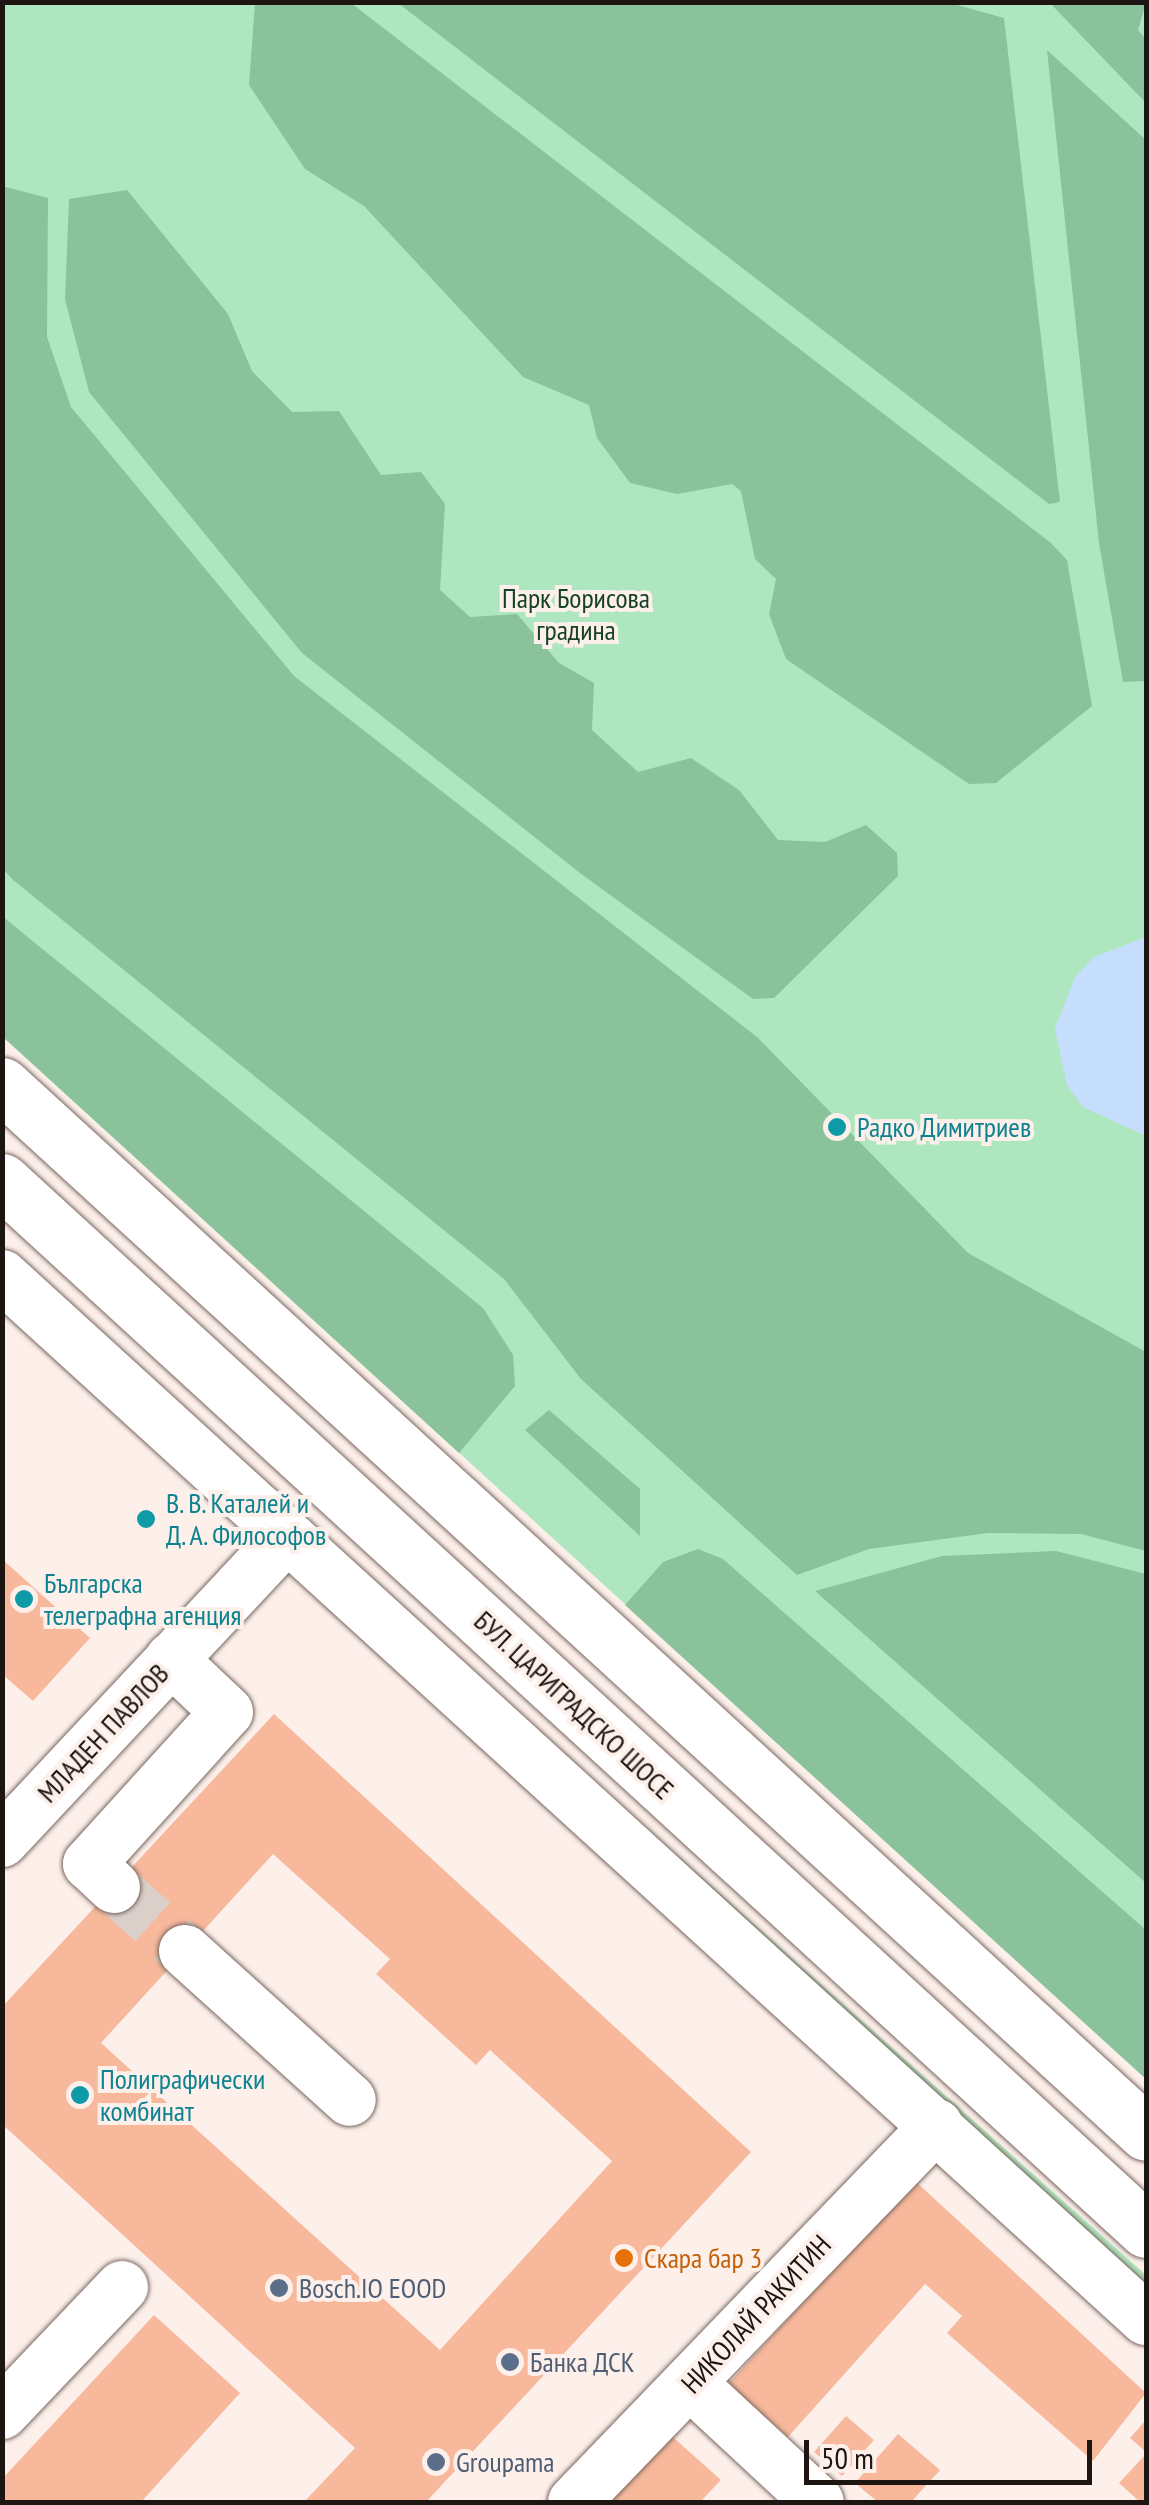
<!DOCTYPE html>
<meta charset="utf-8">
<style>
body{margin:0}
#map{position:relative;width:1149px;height:2505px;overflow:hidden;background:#fdf0eb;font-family:"PT Sans Narrow",sans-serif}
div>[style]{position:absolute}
.green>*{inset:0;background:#aee7bf}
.forest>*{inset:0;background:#89c29b}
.water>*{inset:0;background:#c6defd}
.building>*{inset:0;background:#f7b89c}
.minor-tunnel>*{height:52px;margin-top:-26px;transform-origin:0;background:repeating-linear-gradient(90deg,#dbcfca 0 52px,transparent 0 78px)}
.roads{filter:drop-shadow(0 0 2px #7a675f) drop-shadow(0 0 2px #7a675f)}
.minor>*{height:52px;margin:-26px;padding:0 26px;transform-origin:26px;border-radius:26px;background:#fff}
.highway>*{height:55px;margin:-27.5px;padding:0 27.5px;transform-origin:27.5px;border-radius:27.5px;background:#fff}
.dots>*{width:28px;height:28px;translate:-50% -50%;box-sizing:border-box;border:5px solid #fdf0eb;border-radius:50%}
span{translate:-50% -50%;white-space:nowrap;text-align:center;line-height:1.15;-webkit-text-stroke:8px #fdf0eb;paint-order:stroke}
.park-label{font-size:28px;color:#164227}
.culture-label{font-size:28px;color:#0d838f}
.left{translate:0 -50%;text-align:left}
.street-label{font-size:28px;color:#1c1511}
.food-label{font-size:28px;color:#c56008}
.service-label{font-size:28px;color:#4e5e75}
.frame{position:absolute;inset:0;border:5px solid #1c1511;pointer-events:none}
.scale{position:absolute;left:804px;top:2440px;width:288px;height:45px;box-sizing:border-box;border:5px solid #1c1511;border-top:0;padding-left:12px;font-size:30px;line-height:35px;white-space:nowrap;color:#1c1511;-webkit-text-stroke:8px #fdf0eb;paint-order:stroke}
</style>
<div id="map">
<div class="green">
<div style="clip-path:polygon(2px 3px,1146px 3px,1146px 2079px,3px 1037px)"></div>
<div style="clip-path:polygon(422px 1627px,1146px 2275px,1146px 2293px)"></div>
</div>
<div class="forest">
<div style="clip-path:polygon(1049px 2px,1146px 3px,1138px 30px,1146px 39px,1146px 103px)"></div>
<div style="clip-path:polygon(255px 3px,351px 3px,1051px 543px,1067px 560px,1092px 706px,996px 783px,969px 784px,786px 659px,769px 614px,776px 579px,755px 559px,741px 491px,732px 484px,677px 494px,630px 483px,597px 438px,589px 405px,523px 377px,364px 206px,305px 169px,249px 85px)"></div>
<div style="clip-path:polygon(950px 3px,1004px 18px,1060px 502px,1049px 504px,398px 3px)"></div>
<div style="clip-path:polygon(1047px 50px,1146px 140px,1146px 681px,1123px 682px,1099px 543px)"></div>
<div style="clip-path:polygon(2px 186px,48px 198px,47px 337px,71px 407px,294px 676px,757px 1037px,968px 1253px,1146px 1352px,1146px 1551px,1081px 1534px,988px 1533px,869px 1549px,797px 1575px,581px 1379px,504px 1279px,12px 879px,2px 868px)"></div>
<div style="clip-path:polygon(127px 190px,228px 314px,252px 371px,292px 412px,339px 411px,381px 475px,421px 472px,445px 504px,440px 590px,470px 617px,517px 614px,559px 663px,594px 683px,592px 730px,638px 772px,691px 758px,739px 790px,778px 840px,825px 842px,866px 825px,897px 853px,898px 876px,774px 998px,753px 999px,580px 873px,302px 653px,89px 392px,65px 299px,69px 199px)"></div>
<div style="clip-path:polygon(2px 916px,483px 1308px,513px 1355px,515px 1386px,459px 1453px,3px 1037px)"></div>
<div style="clip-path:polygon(549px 1410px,640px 1489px,640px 1536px,525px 1430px)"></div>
<div style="clip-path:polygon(698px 1549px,723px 1559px,1146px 1930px,1146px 2079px,625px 1605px,663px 1562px)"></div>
<div style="clip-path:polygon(1056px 1551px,1146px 1574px,1146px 1883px,815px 1591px,942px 1556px)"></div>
</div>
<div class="water">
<div style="clip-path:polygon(1146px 937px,1146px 1136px,1083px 1107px,1067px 1085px,1055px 1029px,1075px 977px,1094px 957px)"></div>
</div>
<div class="building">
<div style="clip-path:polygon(2px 1559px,90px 1638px,33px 1701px,2px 1674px)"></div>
<div style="clip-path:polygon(evenodd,274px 1714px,751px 2152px,426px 2502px,304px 2502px,355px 2448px,2px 2124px,2px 2007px,274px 1714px,273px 1854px,390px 1959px,376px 1974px,476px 2065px,490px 2050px,612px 2161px,440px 2350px,101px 2043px,273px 1854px)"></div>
<div style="clip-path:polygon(915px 2181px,1146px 2393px,1093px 2461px,947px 2333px,962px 2316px,925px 2284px,788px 2437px,728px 2384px)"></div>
<div style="clip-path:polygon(154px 2315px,240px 2393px,141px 2502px,2px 2502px,2px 2479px)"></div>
<div style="clip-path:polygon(846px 2416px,874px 2440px,842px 2476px,814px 2452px)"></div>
<div style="clip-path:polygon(1146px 2420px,1146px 2452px,1130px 2438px)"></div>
<div style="clip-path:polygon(657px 2423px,721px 2480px,700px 2502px,585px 2502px)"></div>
<div style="clip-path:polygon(898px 2434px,940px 2470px,911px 2502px,878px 2502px,855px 2483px)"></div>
<div style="clip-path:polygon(1146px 2454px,1146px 2502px,1140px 2502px,1119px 2483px)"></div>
</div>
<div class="minor-tunnel">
<div style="left:114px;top:1887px;width:96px;rotate:42deg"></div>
</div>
<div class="roads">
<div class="minor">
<div style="left:2px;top:1276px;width:1548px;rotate:42.36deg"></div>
<div style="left:2px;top:1841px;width:416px;rotate:-46.9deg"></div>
<div style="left:114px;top:1887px;width:34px;rotate:-137deg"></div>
<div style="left:89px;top:1864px;width:205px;rotate:-47.8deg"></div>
<div style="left:227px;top:1712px;width:77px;rotate:-136.6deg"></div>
<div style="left:185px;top:1951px;width:222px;rotate:42.1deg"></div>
<div style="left:691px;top:2384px;width:173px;rotate:42.9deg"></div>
<div style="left:2px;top:2413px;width:174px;rotate:-46.4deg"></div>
<div style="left:574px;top:2502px;width:523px;rotate:-46.08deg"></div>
</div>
<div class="highway">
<div style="left:2px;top:1085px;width:1551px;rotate:42.49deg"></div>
<div style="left:2px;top:1181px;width:1552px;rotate:42.52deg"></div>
</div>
</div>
<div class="dots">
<div style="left:837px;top:1127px;background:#0f9aa8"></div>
<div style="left:146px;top:1519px;background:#0f9aa8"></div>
<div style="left:24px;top:1599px;background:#0f9aa8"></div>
<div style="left:80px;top:2095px;background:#0f9aa8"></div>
<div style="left:624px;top:2258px;background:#e8710a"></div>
<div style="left:279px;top:2288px;background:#5c6f8a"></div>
<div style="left:510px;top:2362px;background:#5c6f8a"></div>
<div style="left:436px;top:2462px;background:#5c6f8a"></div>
</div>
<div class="park-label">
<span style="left:576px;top:614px">Парк Борисова<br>градина</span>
</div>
<div class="culture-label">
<span class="left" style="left:857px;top:1127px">Радко Димитриев</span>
<span class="left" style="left:166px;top:1519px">В. В. Каталей и<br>Д. А. Философов</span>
<span class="left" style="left:44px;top:1599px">Българска<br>телеграфна агенция</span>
<span class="left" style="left:100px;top:2095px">Полиграфически<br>комбинат</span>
</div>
<div class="street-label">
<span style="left:574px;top:1705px;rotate:43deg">БУЛ. ЦАРИГРАДСКО ШОСЕ</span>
<span style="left:103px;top:1733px;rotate:-47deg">МЛАДЕН ПАВЛОВ</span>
<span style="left:756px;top:2314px;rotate:-47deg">НИКОЛАЙ РАКИТИН</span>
</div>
<div class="food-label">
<span class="left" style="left:644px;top:2258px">Скара бар 3</span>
</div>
<div class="service-label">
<span class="left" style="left:299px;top:2288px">Bosch.IO EOOD</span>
<span class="left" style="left:530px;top:2362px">Банка ДСК</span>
<span class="left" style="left:456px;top:2462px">Groupama</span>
</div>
<div class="frame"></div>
<div class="scale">50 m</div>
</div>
